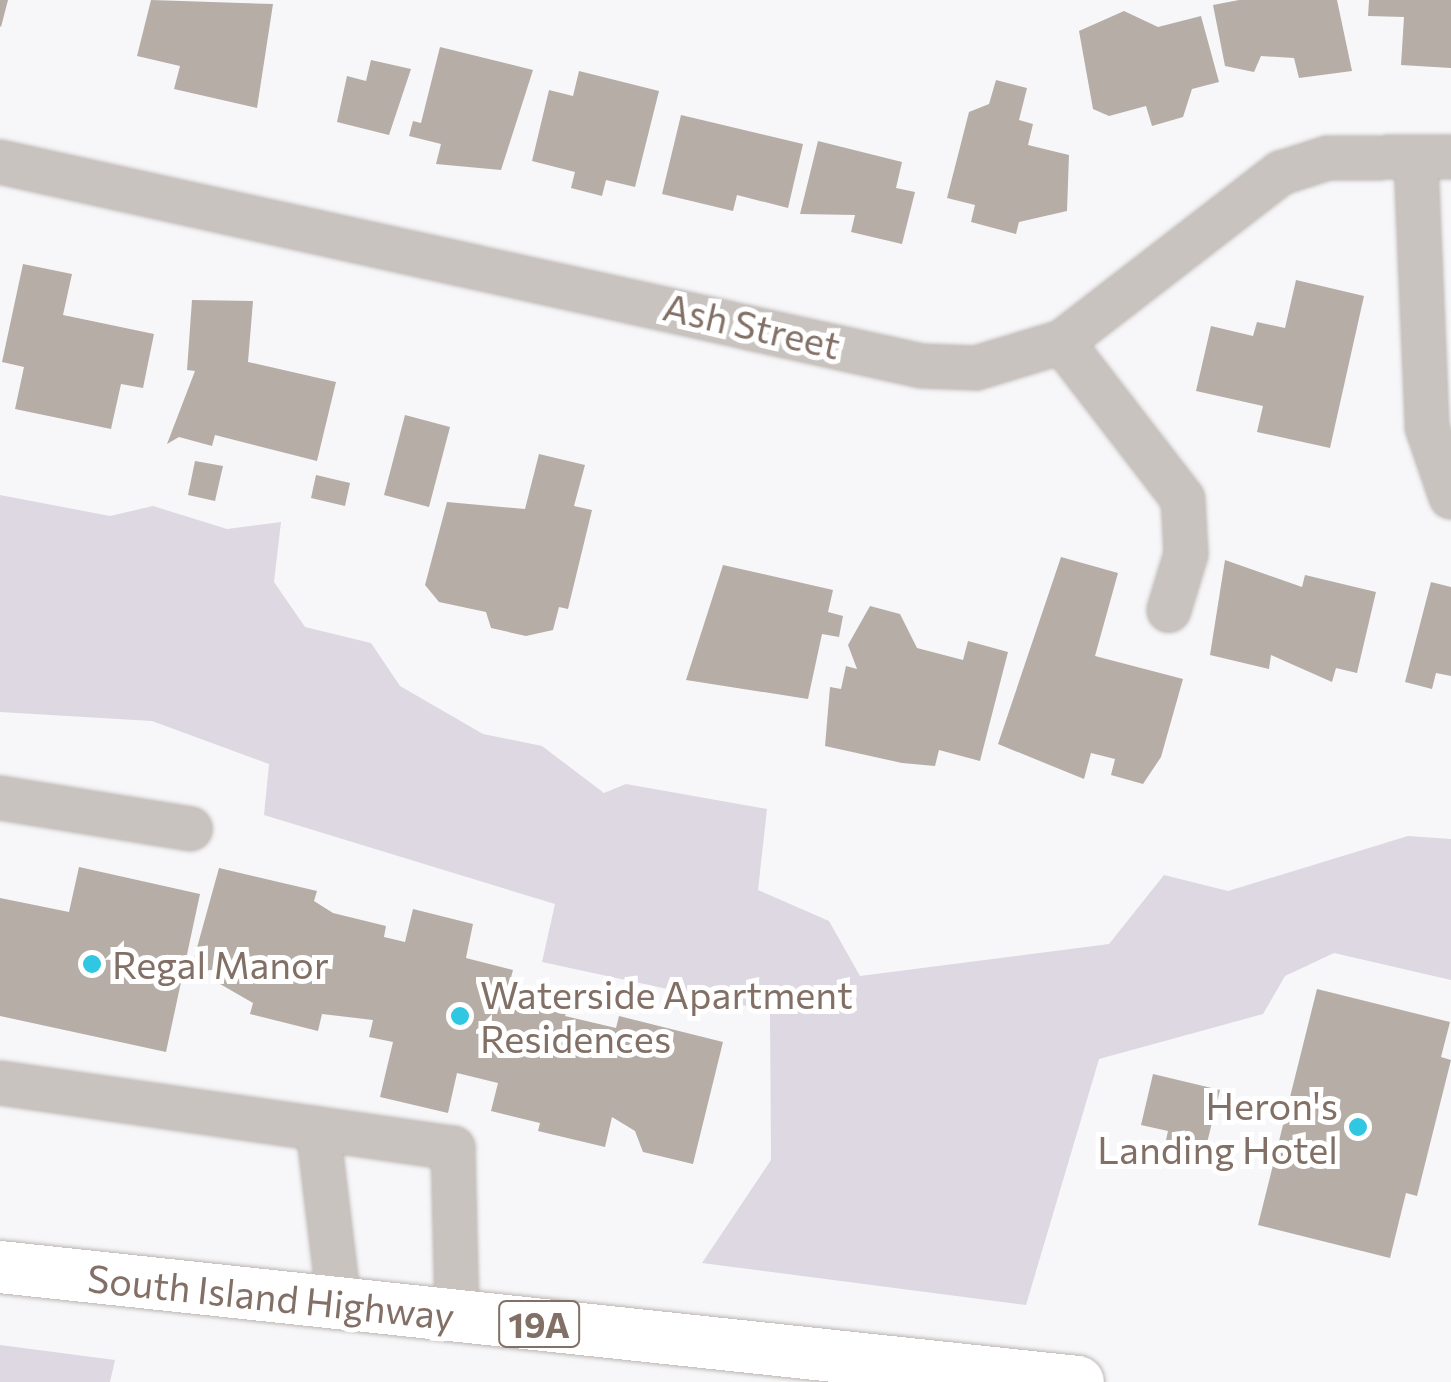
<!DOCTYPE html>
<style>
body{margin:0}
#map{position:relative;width:1451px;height:1382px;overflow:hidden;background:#f7f7f9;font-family:Commissioner,sans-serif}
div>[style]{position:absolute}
.green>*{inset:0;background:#ddd8e1}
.building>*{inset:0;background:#b6ada7}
.roads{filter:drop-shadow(0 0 2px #bcb5b2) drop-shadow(0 0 2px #bcb5b2)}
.minor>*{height:42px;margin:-21px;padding:0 21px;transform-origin:21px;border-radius:21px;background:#c9c3c0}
.major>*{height:52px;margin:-26px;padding:0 26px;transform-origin:26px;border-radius:26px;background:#fff}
.dots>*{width:28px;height:28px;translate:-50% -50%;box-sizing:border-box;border:5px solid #fff;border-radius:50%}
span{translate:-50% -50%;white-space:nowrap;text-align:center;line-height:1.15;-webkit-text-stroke:10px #fff;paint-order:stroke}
.shield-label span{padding:2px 8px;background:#fff;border:2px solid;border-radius:8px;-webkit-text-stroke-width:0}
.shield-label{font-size:35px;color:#826f65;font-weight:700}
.street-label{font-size:38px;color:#826f65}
.poi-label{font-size:38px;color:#826f65}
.left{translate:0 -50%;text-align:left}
.right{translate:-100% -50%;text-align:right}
</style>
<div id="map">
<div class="green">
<div style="clip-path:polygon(0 495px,110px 516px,153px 506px,227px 529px,281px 522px,274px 582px,305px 627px,371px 643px,400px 686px,483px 734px,542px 746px,604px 793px,626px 784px,767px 809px,758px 890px,829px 921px,860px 976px,1109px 944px,1164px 875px,1228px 891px,1408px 836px,1451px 839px,1451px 980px,1334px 953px,1285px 976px,1263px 1014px,1099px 1059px,1026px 1305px,702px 1263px,771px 1160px,770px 1011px,542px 962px,555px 904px,264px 815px,269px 764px,152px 721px,0 712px)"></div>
<div style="clip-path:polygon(0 1345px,115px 1360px,110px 1382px,0 1382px)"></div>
</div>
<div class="building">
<div style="clip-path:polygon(0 0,8px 0,1px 27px,0 26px)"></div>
<div style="clip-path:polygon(151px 0,273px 4px,257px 108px,174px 89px,180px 66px,137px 56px)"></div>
<div style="clip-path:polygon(1239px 0,1337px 0,1352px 71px,1299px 78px,1294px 58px,1261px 56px,1254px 72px,1225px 66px,1213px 5px)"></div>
<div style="clip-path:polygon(1369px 0,1451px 0,1451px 68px,1401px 65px,1404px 17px,1368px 16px)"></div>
<div style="clip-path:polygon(1124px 11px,1158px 27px,1201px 16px,1219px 82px,1192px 89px,1183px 117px,1152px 126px,1146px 106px,1109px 116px,1093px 109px,1079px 31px)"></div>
<div style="clip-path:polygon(440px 47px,533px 70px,501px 170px,436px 164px,441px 144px,409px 136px,413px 121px,421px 123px)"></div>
<div style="clip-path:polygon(371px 60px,411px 69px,389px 135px,337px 122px,347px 76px,366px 81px)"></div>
<div style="clip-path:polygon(579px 71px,659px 91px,635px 187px,606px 180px,602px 196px,571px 188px,575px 172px,532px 161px,549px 90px,573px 96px)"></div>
<div style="clip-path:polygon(996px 80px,1027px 88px,1019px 120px,1033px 124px,1028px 145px,1069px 155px,1067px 211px,1019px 222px,1016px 234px,971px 222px,975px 205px,947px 198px,969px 112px,989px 104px)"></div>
<div style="clip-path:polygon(681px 115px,803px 144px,788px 208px,737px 195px,733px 211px,662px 194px)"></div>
<div style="clip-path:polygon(818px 141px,902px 162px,896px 188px,915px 192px,902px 244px,851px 232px,855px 215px,800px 214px)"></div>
<div style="clip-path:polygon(23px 264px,72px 274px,63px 315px,154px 334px,143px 388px,121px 384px,111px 429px,15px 409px,24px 367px,2px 362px)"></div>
<div style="clip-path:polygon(1296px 280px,1364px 296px,1330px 448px,1257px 432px,1263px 406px,1196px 391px,1211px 326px,1253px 336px,1257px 322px,1285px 328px)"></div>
<div style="clip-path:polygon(192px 300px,253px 301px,248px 362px,336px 382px,317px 461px,215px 435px,212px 446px,179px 437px,167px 444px,195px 371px,187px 370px)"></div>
<div style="clip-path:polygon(405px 415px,450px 427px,429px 507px,384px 495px)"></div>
<div style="clip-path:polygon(539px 454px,585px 465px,574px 506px,592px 510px,568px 609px,559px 607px,553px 630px,526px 636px,491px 628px,486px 612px,439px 602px,425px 585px,447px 502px,525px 509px)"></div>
<div style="clip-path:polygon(195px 461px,223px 466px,215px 501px,188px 495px)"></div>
<div style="clip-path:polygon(316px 475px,350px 483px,345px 506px,311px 498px)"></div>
<div style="clip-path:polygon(1061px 557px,1118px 573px,1095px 656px,1183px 679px,1161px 757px,1143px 784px,1111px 775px,1115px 759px,1091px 753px,1084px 779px,998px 744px)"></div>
<div style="clip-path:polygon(1225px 560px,1302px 587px,1305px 575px,1376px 592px,1357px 673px,1336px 668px,1332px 682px,1271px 655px,1269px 669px,1210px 655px)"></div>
<div style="clip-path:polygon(723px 565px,833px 590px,828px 612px,843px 616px,839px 637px,822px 634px,808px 699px,686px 680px)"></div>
<div style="clip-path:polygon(1431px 582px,1451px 587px,1451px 676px,1436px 673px,1432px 689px,1405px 682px)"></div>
<div style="clip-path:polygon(870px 606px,900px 614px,917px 648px,963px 660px,968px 641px,1008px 652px,980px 761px,939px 750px,935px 766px,902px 763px,825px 746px,830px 687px,841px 689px,846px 666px,857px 669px,848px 645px)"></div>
<div style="clip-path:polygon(79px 867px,200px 894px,166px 1052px,0 1016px,0 898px,69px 912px)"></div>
<div style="clip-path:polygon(219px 868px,317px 891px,314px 901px,333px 913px,386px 926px,384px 937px,405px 942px,413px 909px,473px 924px,466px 958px,513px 970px,508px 989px,569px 1004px,565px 1016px,616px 1028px,619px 1016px,723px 1042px,693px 1164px,643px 1152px,635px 1131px,612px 1117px,605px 1147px,538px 1131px,540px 1123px,491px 1111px,498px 1083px,457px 1073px,448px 1113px,380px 1097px,393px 1042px,369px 1037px,373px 1020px,322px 1014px,318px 1031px,250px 1014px,253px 1003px,220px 984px,224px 968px,190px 973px)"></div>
<div style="clip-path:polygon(1317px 989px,1450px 1022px,1441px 1057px,1451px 1060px,1417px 1196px,1406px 1193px,1390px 1258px,1258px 1225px)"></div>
<div style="clip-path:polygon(1153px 1074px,1220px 1090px,1207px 1143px,1166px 1140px,1168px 1131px,1141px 1125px)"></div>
</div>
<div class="roads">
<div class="minor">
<div style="left:1416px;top:160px;width:267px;rotate:87.6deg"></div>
<div style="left:1427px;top:427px;width:74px;rotate:71.1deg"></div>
<div style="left:0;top:162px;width:944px;rotate:12.48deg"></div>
<div style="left:922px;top:366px;width:54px;rotate:2.1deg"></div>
<div style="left:976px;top:368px;width:90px;rotate:-16.8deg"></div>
<div style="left:1062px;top:342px;width:277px;rotate:-37.7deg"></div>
<div style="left:1281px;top:173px;width:49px;rotate:-17.7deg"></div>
<div style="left:1328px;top:158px;width:123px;rotate:-0.5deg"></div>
<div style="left:1062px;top:342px;width:198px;rotate:52.4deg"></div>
<div style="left:1183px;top:499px;width:55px;rotate:86.9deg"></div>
<div style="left:1186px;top:554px;width:59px;rotate:106.9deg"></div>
<div style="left:0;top:798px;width:193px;rotate:9.2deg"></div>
<div style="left:0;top:1083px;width:458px;rotate:8.2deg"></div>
<div style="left:453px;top:1148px;width:167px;rotate:88.6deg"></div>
<div style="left:318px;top:1129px;width:175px;rotate:83.1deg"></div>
</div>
<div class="major">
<div style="left:0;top:1267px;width:1084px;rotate:6.09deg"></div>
</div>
</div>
<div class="dots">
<div style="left:92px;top:964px;background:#2fc7e2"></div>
<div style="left:460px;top:1016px;background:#2fc7e2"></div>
<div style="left:1358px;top:1127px;background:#2fc7e2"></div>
</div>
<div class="shield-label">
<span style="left:539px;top:1324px">19A</span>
</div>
<div class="street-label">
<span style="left:752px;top:325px;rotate:13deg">Ash Street</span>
<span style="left:271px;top:1296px;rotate:6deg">South Island Highway</span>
</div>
<div class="poi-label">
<span class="left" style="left:112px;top:964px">Regal Manor</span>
<span class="left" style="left:480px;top:1016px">Waterside Apartment<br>Residences</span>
<span class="right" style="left:1338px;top:1127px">Heron's<br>Landing Hotel</span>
</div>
</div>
